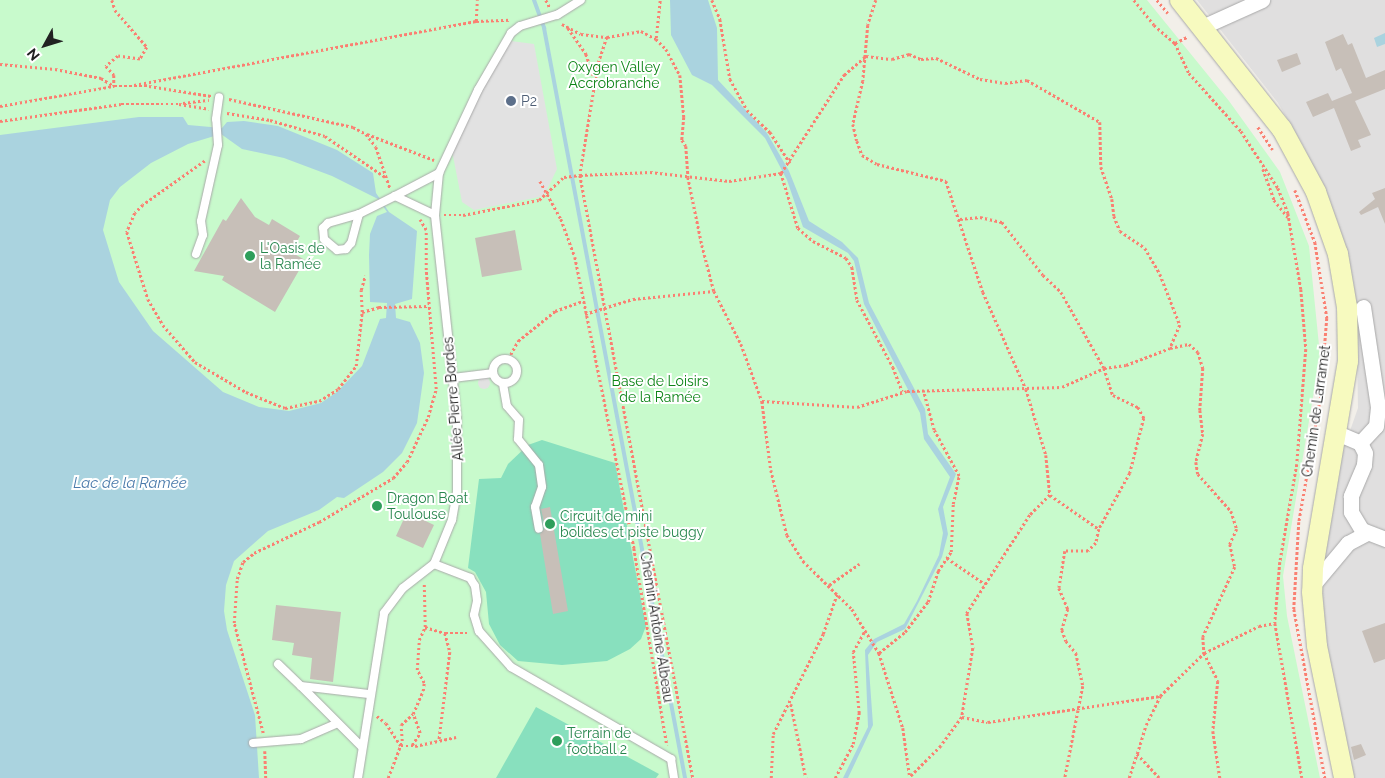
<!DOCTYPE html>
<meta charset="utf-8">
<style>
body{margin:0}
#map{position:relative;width:1385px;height:778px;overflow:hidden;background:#f2efe9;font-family:Raleway,sans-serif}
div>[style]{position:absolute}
.residential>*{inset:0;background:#e0dfdf}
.park>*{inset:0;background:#c8facc}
.pitch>*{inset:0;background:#88e0be}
.parking>*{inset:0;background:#e2e2e2}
.round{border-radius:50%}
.water>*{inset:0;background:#aad3df}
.stream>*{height:4px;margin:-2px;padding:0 2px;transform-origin:2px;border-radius:2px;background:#aad3df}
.building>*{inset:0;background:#c7bfb8}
.path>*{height:2.5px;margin-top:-1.25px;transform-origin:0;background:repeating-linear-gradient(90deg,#fa8072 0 2.5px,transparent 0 5px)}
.roads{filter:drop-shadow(0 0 1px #a9a9a9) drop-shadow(0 0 1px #a9a9a9)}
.service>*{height:8px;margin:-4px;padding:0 4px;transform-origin:4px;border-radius:4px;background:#fff}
.service>.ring{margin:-4px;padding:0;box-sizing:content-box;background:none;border:8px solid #fff;border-radius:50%}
.minor>*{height:15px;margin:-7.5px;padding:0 7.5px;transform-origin:7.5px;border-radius:7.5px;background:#fff}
.secondary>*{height:20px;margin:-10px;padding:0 10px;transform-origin:10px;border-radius:10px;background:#f7fabf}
.dots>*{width:14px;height:14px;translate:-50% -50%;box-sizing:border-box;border:2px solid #fff;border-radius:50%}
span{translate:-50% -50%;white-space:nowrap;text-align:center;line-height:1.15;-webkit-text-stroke:4px #fff;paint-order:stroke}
.park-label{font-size:14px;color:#0c8416}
.service-label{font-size:14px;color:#4e5e75}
.left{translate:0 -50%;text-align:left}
.leisure-label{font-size:14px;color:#27864d}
.street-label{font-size:14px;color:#222}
.water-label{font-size:15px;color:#4a7aab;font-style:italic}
.north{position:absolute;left:20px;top:20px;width:50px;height:50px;-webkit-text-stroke:4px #fff;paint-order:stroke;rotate:231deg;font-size:14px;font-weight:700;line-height:20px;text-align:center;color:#222}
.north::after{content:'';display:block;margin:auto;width:18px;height:22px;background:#222;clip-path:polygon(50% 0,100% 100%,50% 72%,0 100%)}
</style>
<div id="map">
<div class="residential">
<div style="clip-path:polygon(1197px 0,1385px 0,1385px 778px,1334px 778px,1305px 559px,1358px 408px,1356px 298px,1338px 223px,1304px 147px,1278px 103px)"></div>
</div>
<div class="park">
<div style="clip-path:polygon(0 0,1147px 0,1229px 101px,1280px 172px,1309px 246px,1320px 355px,1283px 576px,1287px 616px,1320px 778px,0 778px)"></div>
</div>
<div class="pitch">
<div style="clip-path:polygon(542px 440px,615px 463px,646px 626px,641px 639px,630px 649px,607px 661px,562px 665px,518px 661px,500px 645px,489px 624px,486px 592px,475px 572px,468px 568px,479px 479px,501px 478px,508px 464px,528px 445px)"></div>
<div style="clip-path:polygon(536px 707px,659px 774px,656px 778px,496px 778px)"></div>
</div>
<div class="parking">
<div style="clip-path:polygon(511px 41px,534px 44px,557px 169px,544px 196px,474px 210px,462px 202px,452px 151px,503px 49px)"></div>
<div class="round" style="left:478px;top:377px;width:12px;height:12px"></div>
</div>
<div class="water">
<div style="clip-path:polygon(670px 0,708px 0,717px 28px,718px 80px,767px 133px,789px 171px,809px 221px,842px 242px,858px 258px,869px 303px,925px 409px,928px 434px,956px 474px,943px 507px,948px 534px,942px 557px,905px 629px,877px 642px,868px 655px,873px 725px,848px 778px,843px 778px,868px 727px,865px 650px,874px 639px,904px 624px,917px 601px,939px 555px,943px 533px,938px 509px,950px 477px,924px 439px,920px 413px,864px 304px,854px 261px,848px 253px,803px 227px,787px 180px,765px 138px,712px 85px,692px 75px,671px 35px)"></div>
<div style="clip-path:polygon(1385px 33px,1385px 44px,1377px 47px,1374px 38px)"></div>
<div style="clip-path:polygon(evenodd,139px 117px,183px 117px,188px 125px,222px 128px,227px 122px,244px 121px,278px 126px,337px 150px,373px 173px,376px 193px,389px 212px,417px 231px,412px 299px,395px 304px,396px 318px,410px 322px,420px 343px,424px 373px,417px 423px,402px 453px,383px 472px,344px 498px,337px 497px,319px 510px,268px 531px,234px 561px,226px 585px,224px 611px,227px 630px,255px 715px,259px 778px,0 778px,0 135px,139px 117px,221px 134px,242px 149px,284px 158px,332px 176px,378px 199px,387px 212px,377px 216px,370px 234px,369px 255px,370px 302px,387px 303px,386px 318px,380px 319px,362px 366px,337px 392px,321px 403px,289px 411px,259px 407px,223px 392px,153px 331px,119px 282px,103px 230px,110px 200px,120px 187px,151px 163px,188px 144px,221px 134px)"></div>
</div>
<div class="stream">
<div style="left:534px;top:0;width:30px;rotate:70deg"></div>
<div style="left:544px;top:28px;width:763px;rotate:79.35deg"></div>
</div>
<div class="building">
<div style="clip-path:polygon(1343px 34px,1348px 45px,1352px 43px,1366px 78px,1385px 70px,1385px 89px,1355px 101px,1371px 135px,1358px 140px,1361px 147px,1351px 151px,1334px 108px,1313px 117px,1306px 102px,1328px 93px,1332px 101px,1352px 93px,1341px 68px,1336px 71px,1325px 42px)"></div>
<div style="clip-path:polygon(1297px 53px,1301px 64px,1282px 72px,1277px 60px)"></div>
<div style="clip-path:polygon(1385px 188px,1385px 224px,1378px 207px,1361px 215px,1359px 212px,1375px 199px,1372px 193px)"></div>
<div style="clip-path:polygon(241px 198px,255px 217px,269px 225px,272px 219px,300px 236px,291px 252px,305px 260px,275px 312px,222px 280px,224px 276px,194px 271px,223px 219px,226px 221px)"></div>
<div style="clip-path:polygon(515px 230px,522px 270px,482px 277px,475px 238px)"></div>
<div style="clip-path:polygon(550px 507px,568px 611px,553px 614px,540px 534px,545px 528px,541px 509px)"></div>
<div style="clip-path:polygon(407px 512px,434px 525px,423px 548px,396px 536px)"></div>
<div style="clip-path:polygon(276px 605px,341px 612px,333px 682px,310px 679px,312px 658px,292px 655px,294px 643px,272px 640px)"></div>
<div style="clip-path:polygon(1385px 623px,1385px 659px,1374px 663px,1362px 631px)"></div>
<div style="clip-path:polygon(1361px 744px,1366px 755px,1354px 760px,1351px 747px)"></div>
</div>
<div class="path">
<div style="left:112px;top:0;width:10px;rotate:73deg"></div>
<div style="left:115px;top:10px;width:49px;rotate:49.1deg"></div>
<div style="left:147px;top:47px;width:14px;rotate:120deg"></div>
<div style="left:140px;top:59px;width:22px;rotate:-172deg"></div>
<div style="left:118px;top:56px;width:16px;rotate:140deg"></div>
<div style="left:106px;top:66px;width:12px;rotate:48deg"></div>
<div style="left:114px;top:75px;width:11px;rotate:90deg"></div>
<div style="left:546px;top:0;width:9px;rotate:63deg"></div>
<div style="left:712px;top:0;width:21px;rotate:67deg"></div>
<div style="left:720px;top:19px;width:61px;rotate:80.5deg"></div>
<div style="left:730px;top:79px;width:35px;rotate:61deg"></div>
<div style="left:747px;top:110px;width:32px;rotate:44deg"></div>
<div style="left:770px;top:132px;width:37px;rotate:57deg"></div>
<div style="left:876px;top:0;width:26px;rotate:108deg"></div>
<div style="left:868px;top:25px;width:56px;rotate:95.1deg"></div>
<div style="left:863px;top:81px;width:44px;rotate:103.1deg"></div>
<div style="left:853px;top:124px;width:17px;rotate:77deg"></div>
<div style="left:857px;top:141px;width:15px;rotate:70deg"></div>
<div style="left:862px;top:155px;width:17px;rotate:31deg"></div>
<div style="left:877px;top:164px;width:71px;rotate:13.8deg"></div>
<div style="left:946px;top:181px;width:117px;rotate:71.6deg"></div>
<div style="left:983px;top:292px;width:106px;rotate:66.1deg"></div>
<div style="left:1026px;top:389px;width:69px;rotate:73.1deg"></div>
<div style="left:1046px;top:455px;width:40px;rotate:84.3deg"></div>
<div style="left:1050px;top:495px;width:28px;rotate:135deg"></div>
<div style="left:1030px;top:515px;width:117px;rotate:122.7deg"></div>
<div style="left:967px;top:613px;width:36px;rotate:80deg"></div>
<div style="left:973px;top:648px;width:70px;rotate:99.1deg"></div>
<div style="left:962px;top:717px;width:36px;rotate:126deg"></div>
<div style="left:941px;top:746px;width:44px;rotate:135deg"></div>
<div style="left:1134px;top:0;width:32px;rotate:51deg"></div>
<div style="left:1154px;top:25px;width:28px;rotate:41deg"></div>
<div style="left:1175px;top:43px;width:33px;rotate:65deg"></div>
<div style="left:1189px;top:73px;width:78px;rotate:48.1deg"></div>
<div style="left:1241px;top:131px;width:68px;rotate:57deg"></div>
<div style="left:1278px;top:188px;width:27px;rotate:68deg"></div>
<div style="left:1288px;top:213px;width:77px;rotate:80.3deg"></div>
<div style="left:1301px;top:289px;width:60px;rotate:85.2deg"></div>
<div style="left:1306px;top:349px;width:115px;rotate:94.5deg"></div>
<div style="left:1297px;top:464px;width:99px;rotate:99.8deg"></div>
<div style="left:1280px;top:562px;width:61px;rotate:94.7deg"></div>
<div style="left:1275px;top:623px;width:157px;rotate:80.1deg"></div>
<div style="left:1157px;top:0;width:17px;rotate:50deg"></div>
<div style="left:476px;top:21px;width:21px;rotate:-87deg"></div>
<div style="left:562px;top:24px;width:21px;rotate:28deg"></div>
<div style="left:581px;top:34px;width:26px;rotate:7deg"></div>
<div style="left:607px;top:37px;width:35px;rotate:-10deg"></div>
<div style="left:641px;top:31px;width:17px;rotate:28deg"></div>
<div style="left:656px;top:39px;width:14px;rotate:45deg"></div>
<div style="left:666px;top:49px;width:30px;rotate:62deg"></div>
<div style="left:680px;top:75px;width:42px;rotate:84.6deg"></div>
<div style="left:684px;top:117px;width:23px;rotate:95deg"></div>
<div style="left:682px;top:140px;width:7px;rotate:56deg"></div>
<div style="left:686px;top:146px;width:31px;rotate:86deg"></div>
<div style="left:688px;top:177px;width:69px;rotate:78.4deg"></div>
<div style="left:702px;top:245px;width:48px;rotate:75.4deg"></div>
<div style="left:714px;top:291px;width:59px;rotate:63deg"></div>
<div style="left:741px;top:344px;width:61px;rotate:69.8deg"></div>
<div style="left:762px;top:401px;width:70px;rotate:82.6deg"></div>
<div style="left:771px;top:470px;width:67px;rotate:76.2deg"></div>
<div style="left:787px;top:535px;width:31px;rotate:58deg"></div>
<div style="left:803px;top:561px;width:69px;rotate:44.4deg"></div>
<div style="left:852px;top:609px;width:52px;rotate:58.5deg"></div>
<div style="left:879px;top:653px;width:79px;rotate:72.3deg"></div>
<div style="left:903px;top:728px;width:50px;rotate:82deg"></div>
<div style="left:568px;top:28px;width:32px;rotate:55deg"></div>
<div style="left:586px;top:54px;width:28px;rotate:71deg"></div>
<div style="left:607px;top:37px;width:29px;rotate:108deg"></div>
<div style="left:598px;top:65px;width:111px;rotate:99.3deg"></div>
<div style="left:580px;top:175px;width:613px;rotate:79.39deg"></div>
<div style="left:656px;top:38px;width:38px;rotate:-84deg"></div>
<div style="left:1175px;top:43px;width:13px;rotate:-27deg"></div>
<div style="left:0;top:64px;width:55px;rotate:5.2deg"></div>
<div style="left:55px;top:69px;width:47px;rotate:11.1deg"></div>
<div style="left:101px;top:78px;width:15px;rotate:32deg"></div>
<div style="left:134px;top:85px;width:348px;rotate:-10.6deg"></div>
<div style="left:476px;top:21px;width:34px;rotate:-2deg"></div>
<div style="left:229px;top:99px;width:127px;rotate:12.7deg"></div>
<div style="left:353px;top:127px;width:15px;rotate:28deg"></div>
<div style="left:366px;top:134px;width:16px;rotate:52deg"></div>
<div style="left:376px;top:147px;width:43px;rotate:71.1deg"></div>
<div style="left:183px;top:103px;width:26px;rotate:-7deg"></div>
<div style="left:0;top:106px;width:116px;rotate:-10deg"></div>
<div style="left:114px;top:86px;width:35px"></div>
<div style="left:149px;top:86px;width:63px;rotate:9.2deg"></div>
<div style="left:227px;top:113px;width:44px;rotate:9.2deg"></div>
<div style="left:270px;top:120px;width:57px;rotate:16.2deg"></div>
<div style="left:325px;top:136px;width:73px;rotate:34.3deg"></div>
<div style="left:0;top:121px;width:122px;rotate:-8deg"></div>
<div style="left:121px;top:104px;width:58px"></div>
<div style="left:179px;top:104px;width:30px;rotate:9deg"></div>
<div style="left:1258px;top:127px;width:27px;rotate:57deg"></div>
<div style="left:367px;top:134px;width:72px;rotate:21.2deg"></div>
<div style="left:205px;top:161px;width:76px;rotate:144.6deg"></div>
<div style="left:143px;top:205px;width:11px;rotate:135deg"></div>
<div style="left:135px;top:213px;width:21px;rotate:113deg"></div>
<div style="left:127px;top:232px;width:70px;rotate:72.6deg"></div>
<div style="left:148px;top:299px;width:30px;rotate:60deg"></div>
<div style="left:163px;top:325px;width:49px;rotate:49.1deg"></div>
<div style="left:195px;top:362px;width:59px;rotate:30.5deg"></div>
<div style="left:246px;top:392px;width:42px;rotate:22.3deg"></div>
<div style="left:285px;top:408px;width:35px;rotate:-12deg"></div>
<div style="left:319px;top:401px;width:22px;rotate:-32deg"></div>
<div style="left:338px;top:389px;width:29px;rotate:-52deg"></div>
<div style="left:356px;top:366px;width:54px;rotate:-83.7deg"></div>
<div style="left:362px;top:312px;width:22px;rotate:-93deg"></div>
<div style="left:361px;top:290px;width:15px;rotate:-74deg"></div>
<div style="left:1263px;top:169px;width:33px;rotate:70deg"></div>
<div style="left:1274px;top:200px;width:22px;rotate:51deg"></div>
<div style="left:781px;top:173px;width:58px;rotate:72.8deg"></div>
<div style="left:798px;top:228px;width:20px;rotate:41deg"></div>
<div style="left:813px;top:241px;width:37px;rotate:27deg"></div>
<div style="left:846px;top:258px;width:11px;rotate:56deg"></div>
<div style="left:852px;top:267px;width:33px;rotate:81deg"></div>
<div style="left:857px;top:300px;width:76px;rotate:61.8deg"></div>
<div style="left:893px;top:367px;width:26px;rotate:69deg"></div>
<div style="left:540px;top:181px;width:43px;rotate:61.1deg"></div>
<div style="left:561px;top:219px;width:40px;rotate:69.8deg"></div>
<div style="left:575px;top:257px;width:297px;rotate:78.5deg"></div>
<div style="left:634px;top:548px;width:200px;rotate:80.5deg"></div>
<div style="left:1295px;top:190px;width:56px;rotate:69deg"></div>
<div style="left:1315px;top:242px;width:77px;rotate:81deg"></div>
<div style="left:1327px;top:318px;width:77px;rotate:94.5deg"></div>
<div style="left:1321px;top:395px;width:129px;rotate:99.8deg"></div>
<div style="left:1299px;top:522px;width:87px;rotate:93.3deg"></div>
<div style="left:1294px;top:609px;width:172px;rotate:79.6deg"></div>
<div style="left:444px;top:215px;width:19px"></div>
<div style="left:463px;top:215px;width:77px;rotate:-11.2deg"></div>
<div style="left:539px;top:200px;width:34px;rotate:-43deg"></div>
<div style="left:564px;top:177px;width:16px;rotate:-7deg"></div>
<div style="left:580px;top:175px;width:70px;rotate:-2.5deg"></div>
<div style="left:650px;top:172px;width:80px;rotate:6.5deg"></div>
<div style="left:729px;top:181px;width:53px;rotate:-8.7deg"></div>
<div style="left:781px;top:173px;width:117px;rotate:-57.3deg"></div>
<div style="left:844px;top:75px;width:29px;rotate:-41deg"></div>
<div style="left:866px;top:56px;width:26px;rotate:7deg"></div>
<div style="left:892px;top:59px;width:18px;rotate:-16deg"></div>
<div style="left:909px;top:54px;width:13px;rotate:23deg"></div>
<div style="left:921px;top:59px;width:15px;rotate:-4deg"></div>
<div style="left:936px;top:58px;width:49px;rotate:25.5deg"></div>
<div style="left:980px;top:79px;width:25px;rotate:9deg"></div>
<div style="left:1005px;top:83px;width:22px;rotate:-8deg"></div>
<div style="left:1027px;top:80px;width:84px;rotate:29.9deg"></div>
<div style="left:1100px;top:122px;width:45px;rotate:88.7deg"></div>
<div style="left:1101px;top:167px;width:34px;rotate:71deg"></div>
<div style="left:1112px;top:199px;width:17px;rotate:83deg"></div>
<div style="left:1114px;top:216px;width:16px;rotate:68deg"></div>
<div style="left:1120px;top:231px;width:30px;rotate:34deg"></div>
<div style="left:1145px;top:248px;width:30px;rotate:60deg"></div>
<div style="left:1160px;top:274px;width:55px;rotate:68.6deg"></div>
<div style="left:1180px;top:325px;width:25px;rotate:113deg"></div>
<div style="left:960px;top:219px;width:20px;rotate:-6deg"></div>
<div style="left:980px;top:217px;width:23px;rotate:13deg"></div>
<div style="left:1002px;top:222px;width:67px;rotate:52.3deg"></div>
<div style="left:1043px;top:275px;width:25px;rotate:43deg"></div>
<div style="left:1061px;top:292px;width:87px;rotate:60.5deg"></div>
<div style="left:1104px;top:368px;width:28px;rotate:72deg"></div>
<div style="left:1113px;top:395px;width:28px;rotate:26deg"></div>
<div style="left:1138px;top:407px;width:13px;rotate:61deg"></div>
<div style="left:1144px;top:418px;width:57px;rotate:104.3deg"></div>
<div style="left:1130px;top:473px;width:64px;rotate:119deg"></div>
<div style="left:1099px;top:529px;width:14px;rotate:102deg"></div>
<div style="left:1096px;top:543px;width:11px;rotate:135deg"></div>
<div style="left:1088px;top:551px;width:23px;rotate:180deg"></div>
<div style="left:1065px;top:551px;width:37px;rotate:99deg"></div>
<div style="left:1059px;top:588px;width:23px;rotate:67deg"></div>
<div style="left:1068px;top:609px;width:22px;rotate:106deg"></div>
<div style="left:1062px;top:630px;width:12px;rotate:70deg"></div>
<div style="left:1066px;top:641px;width:16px;rotate:50deg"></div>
<div style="left:1076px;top:653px;width:34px;rotate:78deg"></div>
<div style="left:1083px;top:686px;width:94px;rotate:101.1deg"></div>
<div style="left:362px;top:312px;width:18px;rotate:-16deg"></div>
<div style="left:379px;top:307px;width:50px;rotate:-1.1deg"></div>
<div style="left:585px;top:314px;width:50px;rotate:-17.4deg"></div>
<div style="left:633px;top:299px;width:81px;rotate:-5.6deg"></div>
<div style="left:508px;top:359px;width:21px;rotate:-61deg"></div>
<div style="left:518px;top:341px;width:48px;rotate:-39deg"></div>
<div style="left:555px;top:311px;width:29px;rotate:-20deg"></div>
<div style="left:762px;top:401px;width:95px;rotate:3.6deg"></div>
<div style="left:857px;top:407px;width:52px;rotate:-17.7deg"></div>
<div style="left:907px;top:391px;width:155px;rotate:-1.5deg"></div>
<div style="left:1062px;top:387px;width:46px;rotate:-24.3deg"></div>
<div style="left:1104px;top:368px;width:22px;rotate:-8deg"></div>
<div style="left:1126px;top:365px;width:47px;rotate:-21.1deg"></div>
<div style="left:1170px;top:348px;width:19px;rotate:-12deg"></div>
<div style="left:1189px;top:344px;width:12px;rotate:42deg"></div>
<div style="left:1198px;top:352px;width:17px;rotate:73deg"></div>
<div style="left:1203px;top:368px;width:42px;rotate:94.1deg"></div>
<div style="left:1200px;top:410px;width:24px;rotate:83deg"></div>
<div style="left:1203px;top:434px;width:29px;rotate:104deg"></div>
<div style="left:1196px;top:462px;width:12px;rotate:81deg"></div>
<div style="left:1198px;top:474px;width:50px;rotate:48.3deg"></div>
<div style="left:1231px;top:511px;width:19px;rotate:72deg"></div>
<div style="left:1237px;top:529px;width:17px;rotate:115deg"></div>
<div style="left:1230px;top:544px;width:24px;rotate:78deg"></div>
<div style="left:1235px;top:567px;width:77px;rotate:114.6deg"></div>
<div style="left:1203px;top:637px;width:16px;rotate:86deg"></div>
<div style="left:1204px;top:653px;width:31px;rotate:63deg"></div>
<div style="left:1218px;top:681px;width:50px;rotate:95.7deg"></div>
<div style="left:1213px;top:731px;width:48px;rotate:81.5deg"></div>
<div style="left:1050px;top:495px;width:60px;rotate:34.8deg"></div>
<div style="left:947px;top:558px;width:46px;rotate:34.4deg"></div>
<div style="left:829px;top:585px;width:37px;rotate:-35deg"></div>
<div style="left:425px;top:627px;width:21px;rotate:17deg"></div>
<div style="left:445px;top:633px;width:20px;rotate:75deg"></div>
<div style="left:450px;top:652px;width:90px;rotate:97deg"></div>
<div style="left:445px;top:633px;width:24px"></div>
<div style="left:879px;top:653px;width:33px;rotate:-39deg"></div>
<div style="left:905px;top:632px;width:38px;rotate:-53deg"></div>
<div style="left:928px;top:602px;width:33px;rotate:-72deg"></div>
<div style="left:938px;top:571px;width:23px;rotate:-56deg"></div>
<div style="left:951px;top:552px;width:48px;rotate:-87.6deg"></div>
<div style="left:953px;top:504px;width:29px;rotate:-78deg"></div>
<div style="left:959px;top:476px;width:52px;rotate:-118.5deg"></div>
<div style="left:934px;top:430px;width:41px;rotate:-105.4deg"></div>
<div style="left:791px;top:704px;width:76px;rotate:78.5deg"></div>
<div style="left:377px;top:716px;width:11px;rotate:38deg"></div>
<div style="left:386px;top:723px;width:27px;rotate:57deg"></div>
<div style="left:401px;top:746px;width:14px"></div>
<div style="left:415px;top:746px;width:42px;rotate:-12.4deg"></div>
<div style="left:962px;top:717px;width:26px;rotate:11deg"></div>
<div style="left:988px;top:722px;width:174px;rotate:-8.6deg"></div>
<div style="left:263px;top:733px;width:114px;rotate:-104.8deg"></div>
<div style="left:234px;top:623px;width:44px;rotate:-86.1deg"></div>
<div style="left:237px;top:579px;width:18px;rotate:-71deg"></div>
<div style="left:243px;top:562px;width:14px;rotate:-39deg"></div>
<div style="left:254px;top:553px;width:72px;rotate:-25.5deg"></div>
<div style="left:319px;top:522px;width:86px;rotate:-30.7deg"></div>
<div style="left:393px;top:478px;width:21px;rotate:-49deg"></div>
<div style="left:407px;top:462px;width:50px;rotate:-65deg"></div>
<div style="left:428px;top:417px;width:29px;rotate:-74deg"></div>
<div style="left:436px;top:389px;width:119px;rotate:-94.8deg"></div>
<div style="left:426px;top:270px;width:40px;rotate:-90deg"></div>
<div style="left:426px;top:230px;width:12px;rotate:-121deg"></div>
<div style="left:412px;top:745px;width:14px;rotate:-56deg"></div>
<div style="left:420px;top:733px;width:20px;rotate:-110deg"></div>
<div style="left:265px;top:751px;width:27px;rotate:88deg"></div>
<div style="left:388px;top:778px;width:40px;rotate:-69deg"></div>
<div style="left:402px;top:741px;width:16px;rotate:-94deg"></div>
<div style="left:401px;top:725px;width:16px;rotate:-43deg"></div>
<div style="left:413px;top:714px;width:25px;rotate:-67deg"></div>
<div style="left:423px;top:691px;width:8px;rotate:-83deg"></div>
<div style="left:424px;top:683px;width:15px;rotate:-118deg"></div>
<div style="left:417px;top:670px;width:30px;rotate:-86deg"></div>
<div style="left:419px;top:640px;width:14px;rotate:-65deg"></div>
<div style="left:425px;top:627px;width:43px;rotate:-91.3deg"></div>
<div style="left:771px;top:778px;width:44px;rotate:-87.4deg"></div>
<div style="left:773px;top:734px;width:112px;rotate:-63.4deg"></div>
<div style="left:823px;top:634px;width:42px;rotate:-70.7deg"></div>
<div style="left:835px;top:778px;width:38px;rotate:-62deg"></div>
<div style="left:853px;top:744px;width:32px;rotate:-79deg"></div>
<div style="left:859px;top:713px;width:61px;rotate:-95.6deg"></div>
<div style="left:853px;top:652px;width:25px;rotate:-61deg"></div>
<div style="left:1129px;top:778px;width:25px;rotate:-72deg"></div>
<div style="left:1159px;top:778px;width:33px;rotate:-133deg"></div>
<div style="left:1137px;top:754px;width:30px;rotate:-73deg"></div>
<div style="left:1146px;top:725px;width:32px;rotate:-64deg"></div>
<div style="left:1160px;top:696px;width:62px;rotate:-44.3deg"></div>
<div style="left:1204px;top:653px;width:61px;rotate:-26.1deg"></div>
<div style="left:1259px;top:626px;width:16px;rotate:-11deg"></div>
</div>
<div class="roads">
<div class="service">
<div style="left:395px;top:196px;width:50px;rotate:-27.6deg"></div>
<div style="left:359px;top:214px;width:30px;rotate:105deg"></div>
<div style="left:351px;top:243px;width:8px;rotate:130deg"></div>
<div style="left:346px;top:249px;width:9px;rotate:174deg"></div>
<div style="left:337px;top:250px;width:17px;rotate:-140deg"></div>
<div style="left:324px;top:239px;width:11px;rotate:-95deg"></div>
<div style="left:323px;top:228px;width:7px;rotate:-45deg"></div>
<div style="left:328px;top:223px;width:32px;rotate:-16deg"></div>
<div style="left:359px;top:214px;width:40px;rotate:-26.6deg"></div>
<div style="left:395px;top:196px;width:44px;rotate:25.4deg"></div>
<div style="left:196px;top:254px;width:20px;rotate:-70deg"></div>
<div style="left:203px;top:235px;width:14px;rotate:-98deg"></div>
<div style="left:201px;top:221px;width:78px;rotate:-77.4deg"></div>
<div style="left:218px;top:145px;width:26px;rotate:-94deg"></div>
<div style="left:216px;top:119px;width:22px;rotate:-82deg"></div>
<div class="ring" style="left:493px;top:359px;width:16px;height:16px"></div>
<div style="left:453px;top:378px;width:39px;rotate:-7deg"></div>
<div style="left:503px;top:384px;width:22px;rotate:80deg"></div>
<div style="left:507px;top:406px;width:18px;rotate:49deg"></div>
<div style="left:519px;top:420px;width:19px;rotate:93deg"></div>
<div style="left:518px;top:439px;width:33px;rotate:51deg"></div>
<div style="left:539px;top:465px;width:22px;rotate:82deg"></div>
<div style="left:542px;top:487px;width:21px;rotate:109deg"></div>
<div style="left:535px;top:507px;width:22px;rotate:80deg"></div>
<div style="left:434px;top:564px;width:39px;rotate:21deg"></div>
<div style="left:470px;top:578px;width:9px;rotate:58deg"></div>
<div style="left:475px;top:586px;width:15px;rotate:82deg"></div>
<div style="left:477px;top:601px;width:14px;rotate:102deg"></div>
<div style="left:474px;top:615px;width:17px;rotate:73deg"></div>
<div style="left:479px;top:631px;width:48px;rotate:48.4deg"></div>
<div style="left:511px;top:667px;width:185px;rotate:29.9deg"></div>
<div style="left:671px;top:759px;width:19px;rotate:81deg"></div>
<div style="left:278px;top:664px;width:32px;rotate:44deg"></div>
<div style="left:253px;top:743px;width:48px;rotate:-4.8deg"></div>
<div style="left:301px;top:739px;width:40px;rotate:-23.4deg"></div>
<div style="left:362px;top:747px;width:86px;rotate:-135deg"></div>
<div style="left:301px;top:686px;width:68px;rotate:6.7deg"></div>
<div style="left:358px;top:778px;width:167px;rotate:-81deg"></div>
<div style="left:384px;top:613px;width:31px;rotate:-53deg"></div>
<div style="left:403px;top:588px;width:39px;rotate:-38deg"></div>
<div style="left:434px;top:564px;width:48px;rotate:-67.8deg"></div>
<div style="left:452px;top:520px;width:28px;rotate:-80deg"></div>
<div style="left:457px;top:492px;width:74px;rotate:-90deg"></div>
<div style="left:457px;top:418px;width:204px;rotate:-96.2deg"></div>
<div style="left:435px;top:215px;width:42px;rotate:-84.6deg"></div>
<div style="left:439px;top:173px;width:92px;rotate:-64.8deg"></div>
<div style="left:478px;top:90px;width:66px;rotate:-59.9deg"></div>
<div style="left:511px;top:33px;width:11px;rotate:-38deg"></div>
<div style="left:520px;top:26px;width:39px;rotate:-17deg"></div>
<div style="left:557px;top:15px;width:28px;rotate:-32deg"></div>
</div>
<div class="minor">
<div style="left:1202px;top:27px;width:66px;rotate:-24.2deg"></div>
<div style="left:1337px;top:433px;width:25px;rotate:23deg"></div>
<div style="left:1360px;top:443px;width:11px;rotate:63deg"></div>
<div style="left:1365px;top:453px;width:12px;rotate:95deg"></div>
<div style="left:1364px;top:465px;width:34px;rotate:113deg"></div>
<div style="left:1351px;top:496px;width:16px;rotate:90deg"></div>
<div style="left:1351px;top:512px;width:21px;rotate:59deg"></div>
<div style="left:1362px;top:530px;width:25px;rotate:21deg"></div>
<div style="left:1360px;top:443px;width:23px;rotate:-47deg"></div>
<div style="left:1376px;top:426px;width:19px;rotate:-84deg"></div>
<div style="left:1378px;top:407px;width:101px;rotate:-98.5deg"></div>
<div style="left:1312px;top:586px;width:56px;rotate:-50.1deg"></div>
<div style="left:1348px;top:543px;width:21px;rotate:-28deg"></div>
</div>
<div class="secondary">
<div style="left:1180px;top:0;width:164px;rotate:51.7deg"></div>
<div style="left:1282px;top:129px;width:72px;rotate:61.6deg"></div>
<div style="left:1316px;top:192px;width:66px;rotate:70.5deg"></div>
<div style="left:1338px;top:254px;width:54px;rotate:80.4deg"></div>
<div style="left:1347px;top:307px;width:54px;rotate:88.9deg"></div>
<div style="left:1348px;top:361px;width:211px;rotate:99.6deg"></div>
<div style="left:1313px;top:569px;width:23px;rotate:92deg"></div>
<div style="left:1312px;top:592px;width:54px;rotate:84.7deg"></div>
<div style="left:1317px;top:646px;width:135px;rotate:78.4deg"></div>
</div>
</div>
<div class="dots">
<div style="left:511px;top:101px;background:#5c6f8a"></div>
<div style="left:250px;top:256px;background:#2e9e5b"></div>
<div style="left:377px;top:506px;background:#2e9e5b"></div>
<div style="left:550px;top:524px;background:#2e9e5b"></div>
<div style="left:557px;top:741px;background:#2e9e5b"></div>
</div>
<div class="park-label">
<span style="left:614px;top:75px">Oxygen Valley<br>Accrobranche</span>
<span style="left:660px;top:389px">Base de Loisirs<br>de la Ramée</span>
</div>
<div class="service-label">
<span class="left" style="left:521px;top:101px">P2</span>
</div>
<div class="leisure-label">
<span class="left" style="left:260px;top:256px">L'Oasis de<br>la Ramée</span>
<span class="left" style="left:387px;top:506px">Dragon Boat<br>Toulouse</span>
<span class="left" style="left:560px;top:524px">Circuit de mini<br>bolides et piste buggy</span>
<span class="left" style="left:567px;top:741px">Terrain de<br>football 2</span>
</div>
<div class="street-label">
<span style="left:453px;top:399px;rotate:-95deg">Allée Pierre Bordes</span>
<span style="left:1316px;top:411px;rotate:-82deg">Chemin de Larramet</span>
<span style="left:657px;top:627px;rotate:81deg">Chemin Antoine Albeau</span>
</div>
<div class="water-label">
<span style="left:130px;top:484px">Lac de la Ramée</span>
</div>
<div class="north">N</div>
</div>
